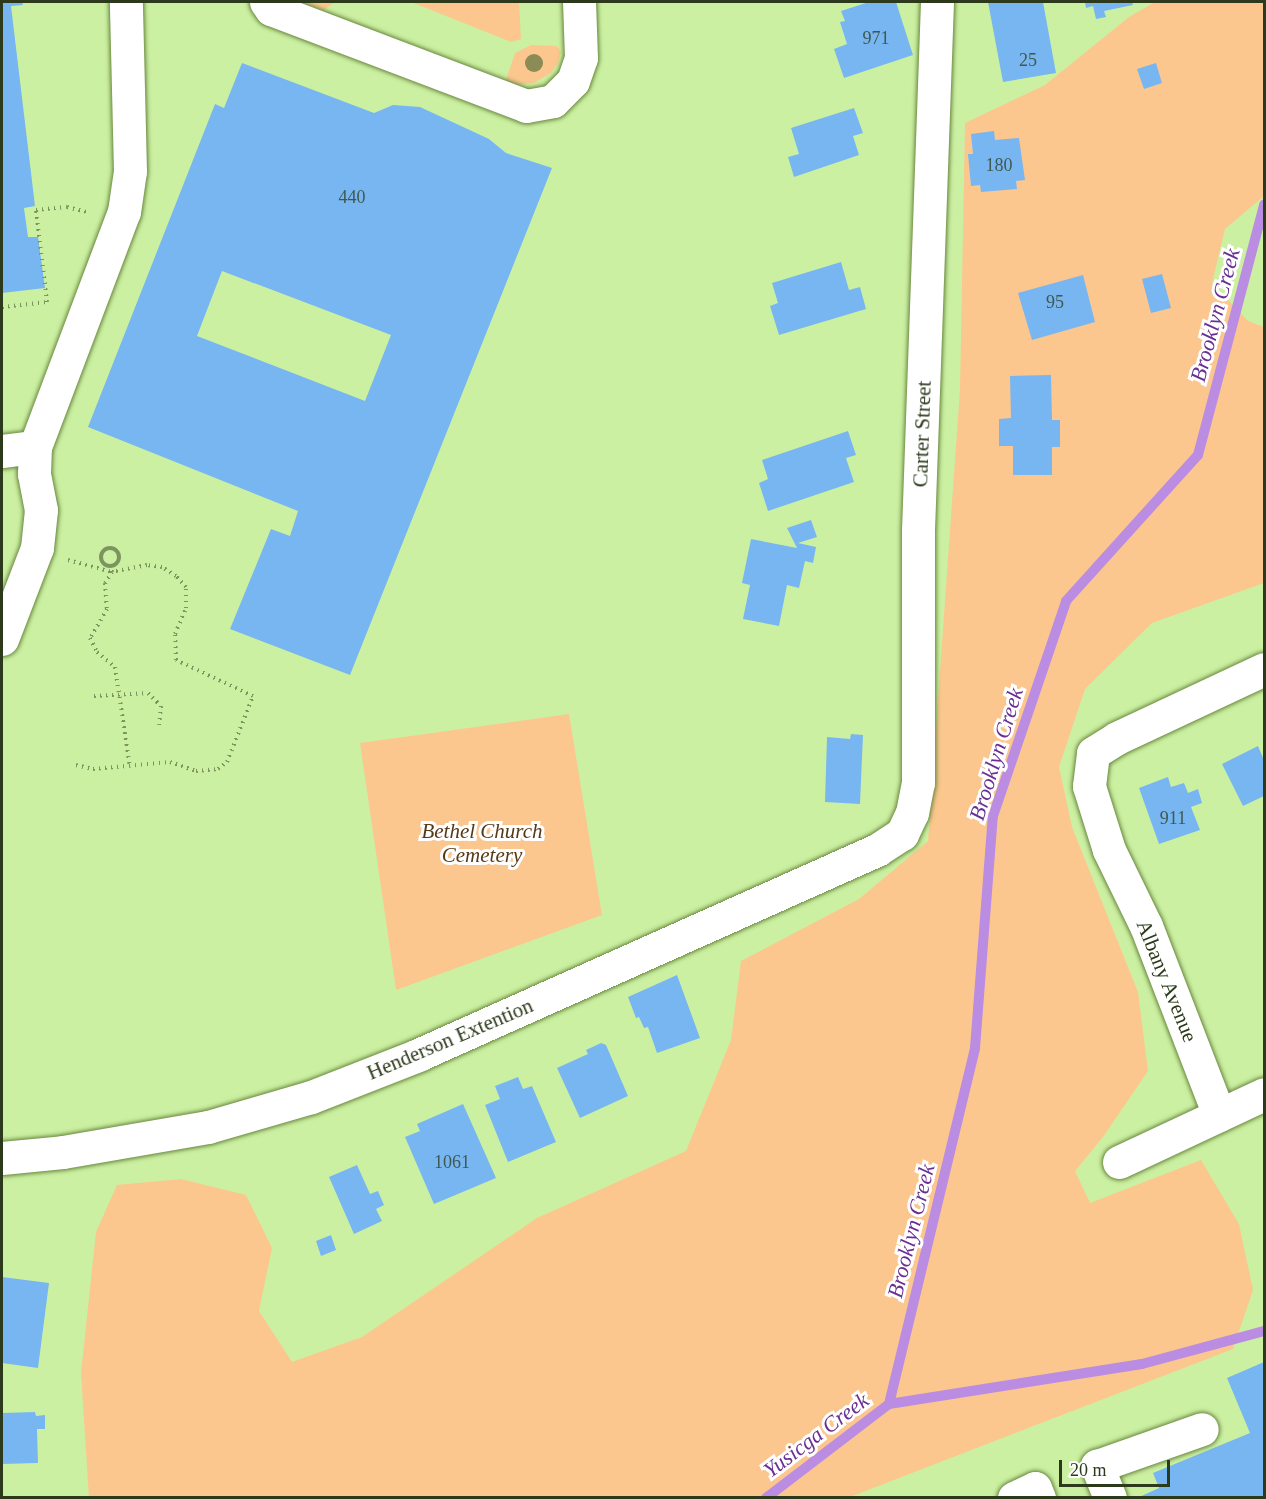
<!DOCTYPE html>
<style>
body{margin:0}
#map{position:relative;width:1266px;height:1499px;overflow:hidden;background:#ccf0a2;font-family:"Times New Roman",serif}
div>[style]{position:absolute}
.green>*{inset:0;background:#fbc78e}
.stream>*{height:10px;margin:-5px;padding:0 5px;transform-origin:5px;border-radius:5px;background:#bb8de2}
.building>*{inset:0;background:#78b6f1}
.path>*{height:4px;margin-top:-2px;transform-origin:0;background:repeating-linear-gradient(90deg,#7c955e 0 1.5px,transparent 0 6px)}
.path>.ring{margin:-2px;padding:0;box-sizing:content-box;background:none;border:4px solid #7c955e;border-radius:50%}
.roads{filter:drop-shadow(0 0 2px #68873e) drop-shadow(0 0 2px #68873e)}
.minor>*{height:33px;margin:-16.5px;padding:0 16.5px;transform-origin:16.5px;border-radius:16.5px;background:#fff}
.trees>*{width:18px;height:18px;margin:-9px;border-radius:50%;background:#8b8b55}
span{translate:-50% -50%;white-space:nowrap;text-align:center;line-height:1.15;-webkit-text-stroke:6px #fff;paint-order:stroke}
.number-label{font-size:18px;color:#3f5950}
.number-label span{-webkit-text-stroke-width:0}
.street-label{font-size:21px;color:#2c3a1b}
.park-label{font-size:21px;color:#563916;font-style:italic}
.water-label{font-size:22px;color:#692f92;font-style:italic}
.frame{position:absolute;inset:0;border:3px solid #2c3a1b;pointer-events:none}
.scale{position:absolute;left:1059px;top:1460px;width:111px;height:27px;box-sizing:border-box;border:3px solid #2c3a1b;border-top:0;padding-left:8px;font-size:18px;line-height:21px;white-space:nowrap;color:#2c3a1b;-webkit-text-stroke:4px #fff;paint-order:stroke}
</style>
<div id="map">
<div class="green">
<div style="clip-path:polygon(300px 2px,335px 2px,324px 10px)"></div>
<div style="clip-path:polygon(411px 2px,519px 2px,521px 39px,511px 42px)"></div>
<div style="clip-path:polygon(1155px 2px,1264px 2px,1264px 196px,1225px 229px,1212px 283px,1248px 321px,1264px 327px,1264px 583px,1152px 623px,1085px 689px,1059px 767px,1072px 827px,1138px 992px,1148px 1071px,1103px 1137px,1075px 1171px,1090px 1203px,1201px 1160px,1239px 1224px,1253px 1290px,1233px 1349px,850px 1497px,89px 1498px,81px 1373px,96px 1232px,117px 1185px,181px 1179px,246px 1195px,272px 1248px,259px 1311px,292px 1362px,362px 1337px,537px 1218px,686px 1151px,731px 1040px,741px 961px,859px 899px,928px 841px,960px 389px,965px 123px,1045px 85px,1129px 17px)"></div>
<div style="clip-path:polygon(531px 45px,557px 46px,561px 52px,558px 63px,551px 73px,534px 83px,511px 85px,506px 80px,515px 53px)"></div>
<div style="clip-path:polygon(569px 714px,602px 915px,396px 990px,360px 743px)"></div>
</div>
<div class="stream">
<div style="left:889px;top:1404px;width:366px;rotate:-76.4deg"></div>
<div style="left:975px;top:1048px;width:233px;rotate:-85.6deg"></div>
<div style="left:993px;top:816px;width:227px;rotate:-71.2deg"></div>
<div style="left:1066px;top:601px;width:197px;rotate:-47.9deg"></div>
<div style="left:1198px;top:455px;width:259px;rotate:-75.2deg"></div>
<div style="left:766px;top:1498px;width:155px;rotate:-37.4deg"></div>
<div style="left:889px;top:1404px;width:256px;rotate:-9deg"></div>
<div style="left:1142px;top:1364px;width:126px;rotate:-15.1deg"></div>
</div>
<div class="building">
<div style="clip-path:polygon(2px 2px,22px 2px,23px 5px,11px 6px,35px 206px,24px 208px,28px 237px,38px 237px,45px 288px,2px 293px)"></div>
<div style="clip-path:polygon(869px 2px,896px 2px,913px 55px,844px 78px,834px 49px,847px 44px,840px 22px,845px 21px,841px 11px)"></div>
<div style="clip-path:polygon(988px 2px,1043px 2px,1056px 73px,1003px 82px)"></div>
<div style="clip-path:polygon(1085px 2px,1132px 2px,1133px 5px,1104px 11px,1106px 17px,1096px 19px,1093px 6px,1086px 8px)"></div>
<div style="clip-path:polygon(evenodd,242px 63px,374px 113px,393px 105px,420px 107px,489px 139px,506px 153px,552px 168px,350px 675px,230px 629px,271px 529px,290px 536px,298px 511px,88px 427px,215px 104px,224px 108px,242px 63px,222px 271px,391px 335px,365px 401px,197px 336px,222px 271px)"></div>
<div style="clip-path:polygon(1156px 63px,1162px 83px,1144px 89px,1137px 69px)"></div>
<div style="clip-path:polygon(854px 108px,863px 133px,853px 136px,859px 155px,794px 177px,788px 157px,799px 154px,791px 128px)"></div>
<div style="clip-path:polygon(994px 131px,995px 140px,1019px 138px,1025px 180px,1016px 181px,1017px 189px,981px 192px,980px 185px,971px 186px,968px 154px,973px 154px,971px 134px)"></div>
<div style="clip-path:polygon(841px 262px,849px 290px,860px 287px,866px 309px,779px 335px,770px 306px,778px 303px,772px 283px)"></div>
<div style="clip-path:polygon(1162px 274px,1171px 308px,1151px 313px,1142px 279px)"></div>
<div style="clip-path:polygon(1083px 275px,1095px 322px,1032px 340px,1018px 293px)"></div>
<div style="clip-path:polygon(1051px 375px,1052px 420px,1060px 420px,1060px 447px,1052px 447px,1052px 475px,1013px 475px,1013px 446px,999px 446px,999px 419px,1011px 418px,1010px 376px)"></div>
<div style="clip-path:polygon(848px 431px,856px 455px,846px 458px,854px 482px,768px 511px,759px 483px,768px 479px,762px 460px)"></div>
<div style="clip-path:polygon(811px 520px,817px 537px,798px 543px,816px 547px,813px 563px,805px 561px,799px 588px,787px 585px,779px 626px,743px 619px,750px 585px,742px 583px,751px 539px,797px 548px,787px 528px)"></div>
<div style="clip-path:polygon(851px 734px,863px 735px,860px 804px,825px 802px,827px 737px,850px 739px)"></div>
<div style="clip-path:polygon(1258px 746px,1264px 760px,1264px 796px,1243px 806px,1222px 764px)"></div>
<div style="clip-path:polygon(1168px 777px,1171px 787px,1184px 783px,1188px 793px,1198px 789px,1202px 803px,1191px 807px,1200px 830px,1159px 844px,1139px 788px)"></div>
<div style="clip-path:polygon(677px 975px,700px 1038px,657px 1053px,648px 1027px,644px 1028px,639px 1017px,636px 1018px,628px 997px)"></div>
<div style="clip-path:polygon(601px 1043px,606px 1045px,628px 1096px,580px 1118px,557px 1068px,588px 1054px,586px 1050px)"></div>
<div style="clip-path:polygon(518px 1077px,523px 1089px,532px 1086px,556px 1142px,508px 1162px,485px 1105px,500px 1099px,495px 1086px)"></div>
<div style="clip-path:polygon(463px 1104px,496px 1178px,434px 1204px,405px 1137px,420px 1131px,417px 1124px)"></div>
<div style="clip-path:polygon(357px 1165px,370px 1194px,378px 1191px,384px 1205px,376px 1209px,382px 1221px,354px 1234px,329px 1177px)"></div>
<div style="clip-path:polygon(331px 1235px,336px 1250px,321px 1256px,316px 1241px)"></div>
<div style="clip-path:polygon(2px 1277px,49px 1283px,38px 1368px,2px 1363px)"></div>
<div style="clip-path:polygon(1264px 1362px,1264px 1498px,1137px 1498px,1159px 1488px,1153px 1473px,1250px 1433px,1227px 1378px)"></div>
<div style="clip-path:polygon(35px 1412px,36px 1416px,45px 1415px,45px 1429px,37px 1429px,38px 1463px,2px 1464px,2px 1413px)"></div>
</div>
<div class="path">
<div style="left:2px;top:307px;width:45px;rotate:-6.3deg"></div>
<div style="left:47px;top:302px;width:93px;rotate:-96.8deg"></div>
<div style="left:36px;top:210px;width:31px;rotate:-6deg"></div>
<div style="left:67px;top:207px;width:21px;rotate:14deg"></div>
<div class="ring" style="left:101px;top:548px;width:14px;height:14px"></div>
<div style="left:68px;top:560px;width:46px;rotate:15.3deg"></div>
<div style="left:112px;top:572px;width:13px;rotate:122deg"></div>
<div style="left:105px;top:583px;width:26px;rotate:86deg"></div>
<div style="left:107px;top:609px;width:34px;rotate:120deg"></div>
<div style="left:90px;top:638px;width:16px;rotate:63deg"></div>
<div style="left:97px;top:652px;width:23px;rotate:40deg"></div>
<div style="left:115px;top:667px;width:101px;rotate:81.5deg"></div>
<div style="left:94px;top:696px;width:54px;rotate:-3.2deg"></div>
<div style="left:148px;top:693px;width:18px;rotate:45deg"></div>
<div style="left:161px;top:706px;width:19px;rotate:96deg"></div>
<div style="left:76px;top:765px;width:17px;rotate:13deg"></div>
<div style="left:93px;top:769px;width:77px;rotate:-5.2deg"></div>
<div style="left:170px;top:762px;width:28px;rotate:19deg"></div>
<div style="left:196px;top:771px;width:22px;rotate:-5deg"></div>
<div style="left:218px;top:769px;width:11px;rotate:-38deg"></div>
<div style="left:227px;top:762px;width:71px;rotate:-68.5deg"></div>
<div style="left:253px;top:696px;width:85px;rotate:-154.9deg"></div>
<div style="left:176px;top:660px;width:26px;rotate:-92deg"></div>
<div style="left:175px;top:634px;width:28px;rotate:-67deg"></div>
<div style="left:186px;top:608px;width:21px;rotate:-90deg"></div>
<div style="left:186px;top:587px;width:15px;rotate:-132deg"></div>
<div style="left:176px;top:576px;width:17px;rotate:-147deg"></div>
<div style="left:162px;top:567px;width:15px;rotate:-172deg"></div>
<div style="left:147px;top:565px;width:36px;rotate:169deg"></div>
<div style="left:112px;top:572px;width:6px;rotate:-99deg"></div>
</div>
<div class="roads">
<div class="minor">
<div style="left:266px;top:2px;width:9px;rotate:54deg"></div>
<div style="left:271px;top:9px;width:273px;rotate:20.8deg"></div>
<div style="left:526px;top:106px;width:27px;rotate:-10deg"></div>
<div style="left:553px;top:101px;width:28px;rotate:-45deg"></div>
<div style="left:573px;top:81px;width:24px;rotate:-71deg"></div>
<div style="left:581px;top:58px;width:56px;rotate:-92deg"></div>
<div style="left:2px;top:451px;width:33px;rotate:-7deg"></div>
<div style="left:2px;top:639px;width:97px;rotate:-69deg"></div>
<div style="left:37px;top:548px;width:38px;rotate:-84deg"></div>
<div style="left:41px;top:510px;width:37px;rotate:-101deg"></div>
<div style="left:34px;top:474px;width:27px;rotate:-88deg"></div>
<div style="left:35px;top:447px;width:251px;rotate:-69.3deg"></div>
<div style="left:124px;top:212px;width:41px;rotate:-81.7deg"></div>
<div style="left:130px;top:171px;width:169px;rotate:-91.4deg"></div>
<div style="left:1219px;top:1115px;width:203px;rotate:-111.1deg"></div>
<div style="left:1146px;top:926px;width:85px;rotate:-116deg"></div>
<div style="left:1109px;top:850px;width:67px;rotate:-107.4deg"></div>
<div style="left:1089px;top:786px;width:33px;rotate:-83deg"></div>
<div style="left:1093px;top:753px;width:28px;rotate:-32deg"></div>
<div style="left:1117px;top:738px;width:162px;rotate:-25.1deg"></div>
<div style="left:2px;top:1158px;width:61px;rotate:-5.6deg"></div>
<div style="left:63px;top:1152px;width:147px;rotate:-9.8deg"></div>
<div style="left:208px;top:1127px;width:107px;rotate:-16.2deg"></div>
<div style="left:311px;top:1097px;width:115px;rotate:-21.4deg"></div>
<div style="left:418px;top:1055px;width:503px;rotate:-24.07deg"></div>
<div style="left:877px;top:850px;width:30px;rotate:-33deg"></div>
<div style="left:902px;top:834px;width:23px;rotate:-65deg"></div>
<div style="left:912px;top:813px;width:31px;rotate:-79deg"></div>
<div style="left:918px;top:783px;width:253px;rotate:-90deg"></div>
<div style="left:918px;top:530px;width:528px;rotate:-87.94deg"></div>
<div style="left:1119px;top:1162px;width:160px;rotate:-25.1deg"></div>
<div style="left:1014px;top:1498px;width:23px;rotate:-25deg"></div>
<div style="left:1035px;top:1488px;width:11px;rotate:68deg"></div>
<div style="left:1110px;top:1498px;width:35px;rotate:-112deg"></div>
<div style="left:1097px;top:1466px;width:111px;rotate:-19.4deg"></div>
</div>
</div>
<div class="trees">
<div style="left:534px;top:63px"></div>
</div>
<div class="number-label">
<span style="left:876px;top:38px">971</span>
<span style="left:1028px;top:60px">25</span>
<span style="left:999px;top:165px">180</span>
<span style="left:352px;top:197px">440</span>
<span style="left:1055px;top:302px">95</span>
<span style="left:1173px;top:818px">911</span>
<span style="left:452px;top:1162px">1061</span>
</div>
<div class="street-label">
<span style="left:922px;top:434px;rotate:-88deg">Carter Street</span>
<span style="left:1167px;top:981px;rotate:68deg">Albany Avenue</span>
<span style="left:450px;top:1039px;rotate:-23deg">Henderson Extention</span>
</div>
<div class="park-label">
<span style="left:482px;top:843px">Bethel Church<br>Cemetery</span>
</div>
<div class="water-label">
<span style="left:1215px;top:315px;rotate:-75deg">Brooklyn Creek</span>
<span style="left:996px;top:754px;rotate:-73deg">Brooklyn Creek</span>
<span style="left:911px;top:1231px;rotate:-76deg">Brooklyn Creek</span>
<span style="left:816px;top:1435px;rotate:-37deg">Yusicga Creek</span>
</div>
<div class="frame"></div>
<div class="scale">20 m</div>
</div>
